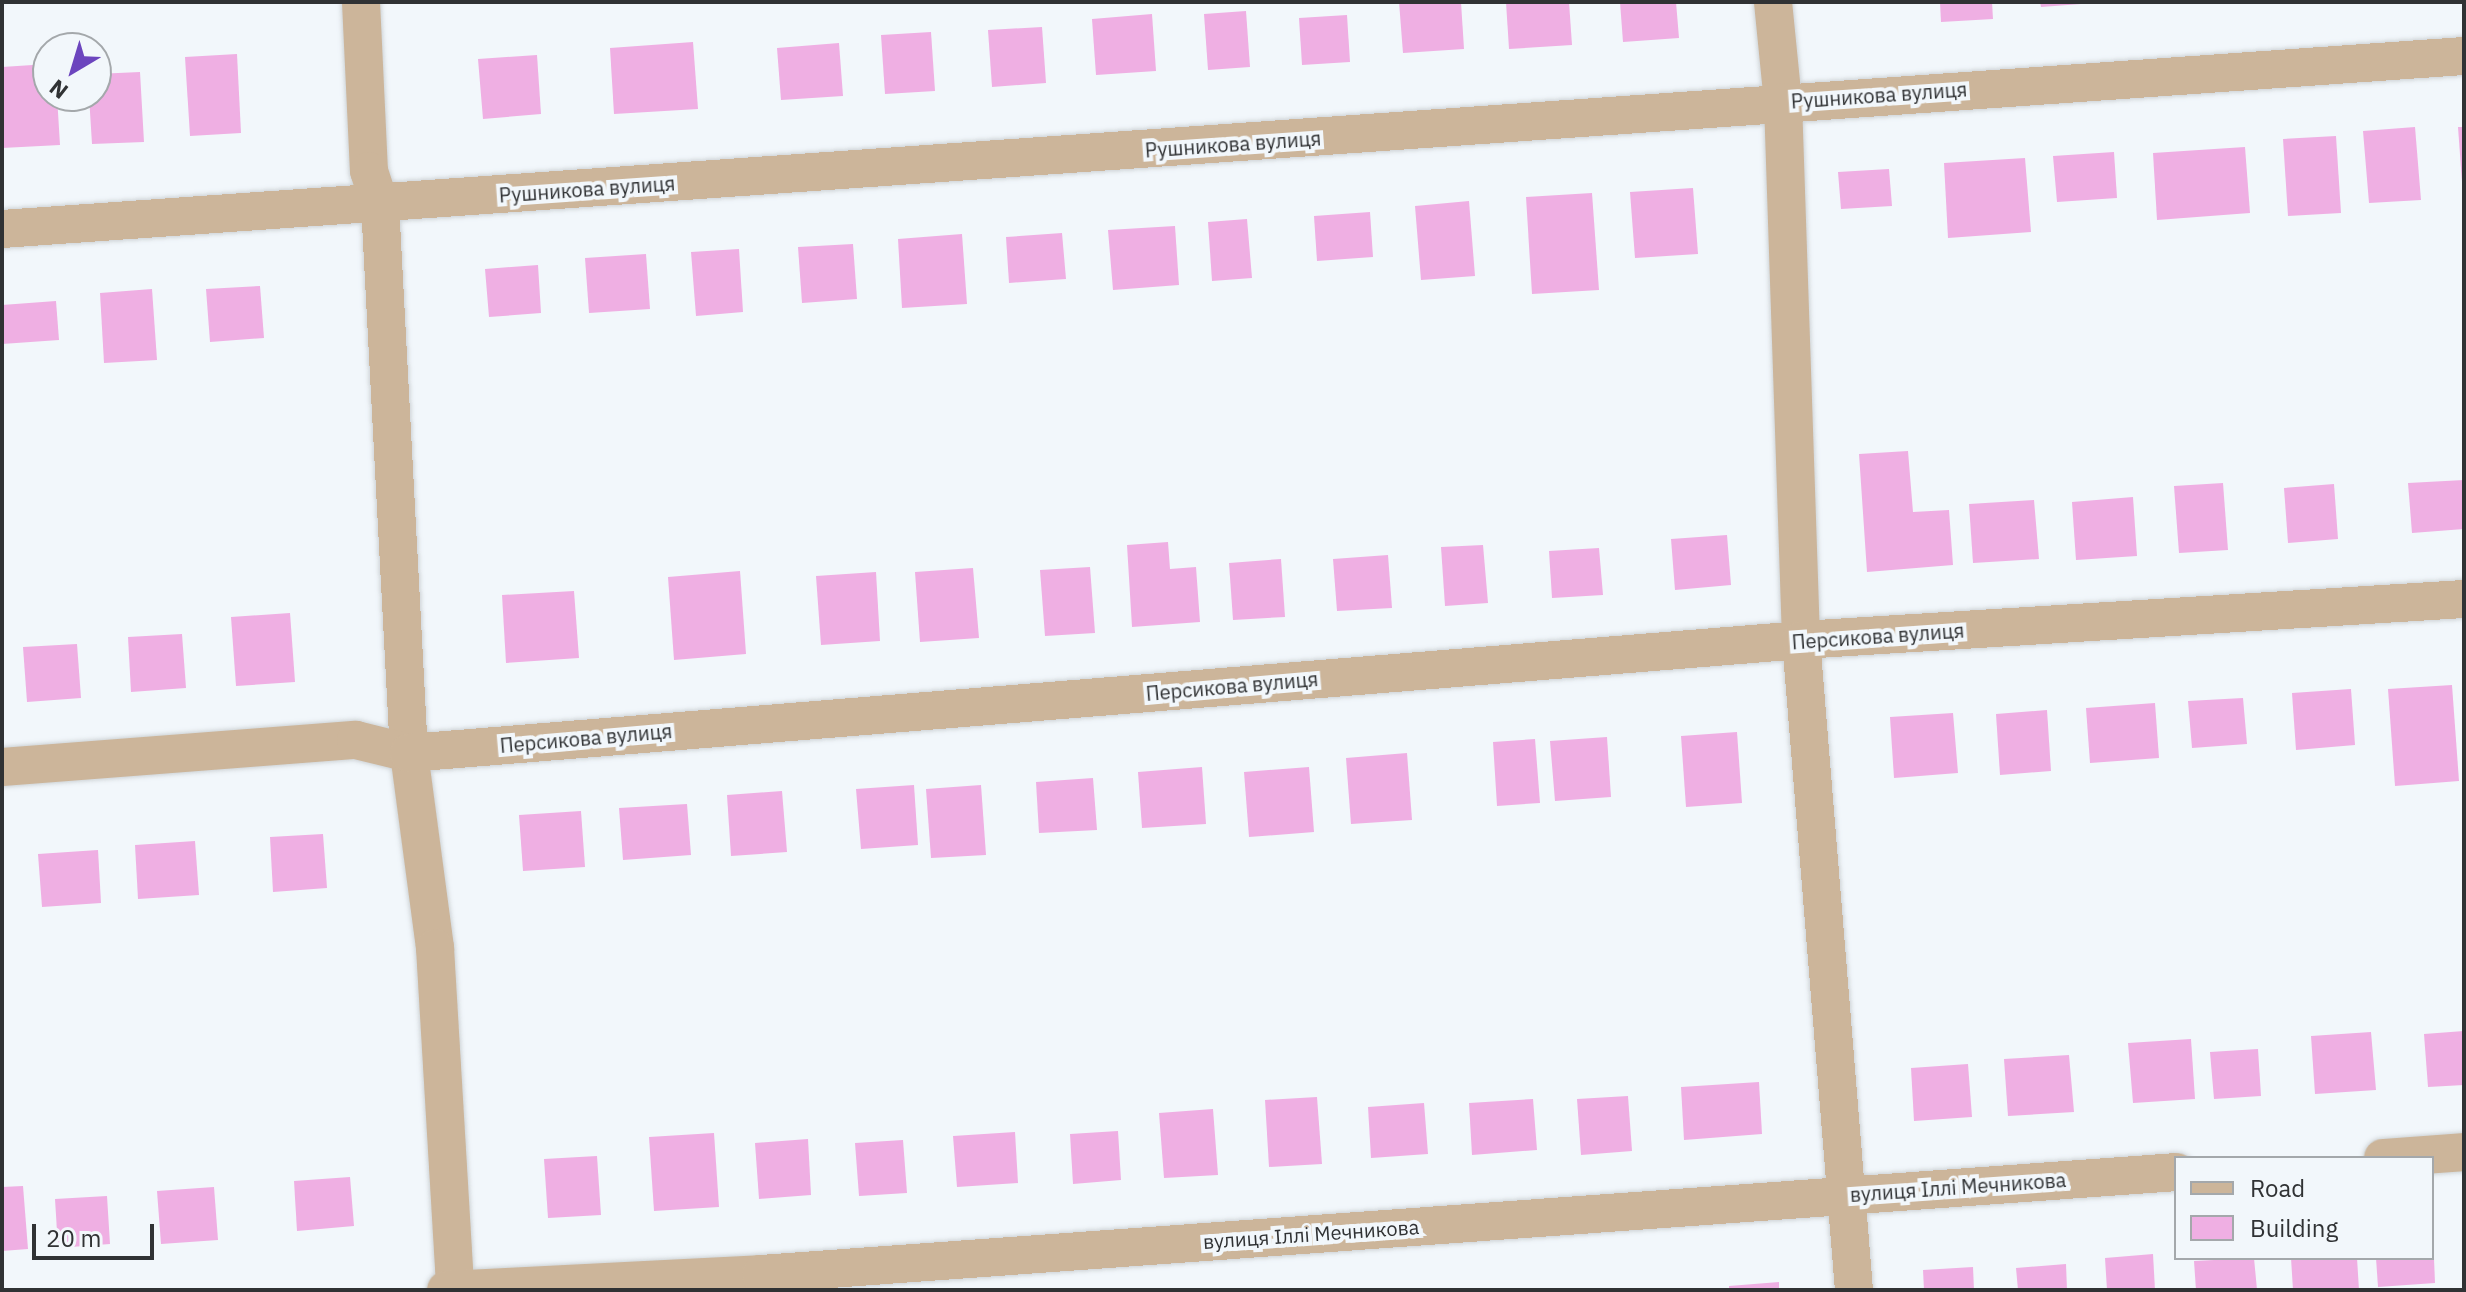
<!DOCTYPE html>
<meta charset="utf-8">
<style>
body{margin:0}
#map{position:relative;width:2466px;height:1292px;overflow:hidden;background:#f2f7fb;font-family:"IBM Plex Sans",sans-serif}
div>[style]{position:absolute}
.building>*{inset:0;background:#efafe3}
.roads{filter:drop-shadow(0 0 2px #cfd4d7) drop-shadow(0 0 2px #cfd4d7)}
.minor>*{height:38px;margin:-19px;padding:0 19px;transform-origin:19px;border-radius:19px;background:#ccb59a}
span{translate:-50% -50%;white-space:nowrap;text-align:center;line-height:1.15;-webkit-text-stroke:8px #f2f7fb;paint-order:stroke}
.street-label{font-size:20px;color:#303234}
.frame{position:absolute;inset:0;border:4px solid #303234;pointer-events:none}
.legend{position:absolute;left:2174px;top:1156px;width:260px;height:104px;box-sizing:border-box;background:#f2f7fb;border:2px solid #a4a8ab;margin:0;padding:10px 14px;list-style:none;font-size:24px;color:#303234}
.legend li{display:flex;align-items:center;gap:16px;height:40px}
.legend b{width:40px;border:2px solid #a4a8ab}
.north{position:absolute;left:32px;top:32px;width:80px;height:80px;box-sizing:border-box;background:#f2f7fb;border:2px solid #a4a8ab;border-radius:50%;rotate:218deg;font-size:22px;font-weight:700;line-height:32px;text-align:center;color:#303234}
.north::after{content:'';display:block;margin:auto;width:28px;height:36px;background:#6c45be;clip-path:polygon(50% 0,100% 100%,50% 72%,0 100%)}
.scale{position:absolute;left:32px;top:1224px;width:122px;height:36px;box-sizing:border-box;border:4px solid #303234;border-top:0;padding-left:10px;font-size:24px;line-height:28px;white-space:nowrap;color:#303234;-webkit-text-stroke:6px #f2f7fb;paint-order:stroke}
</style>
<div id="map">
<div class="building">
<div style="clip-path:polygon(1399px 2px,1461px 2px,1464px 49px,1403px 53px)"></div>
<div style="clip-path:polygon(1506px 2px,1569px 2px,1572px 45px,1509px 49px)"></div>
<div style="clip-path:polygon(1620px 2px,1676px 2px,1679px 38px,1623px 42px)"></div>
<div style="clip-path:polygon(1940px 2px,1992px 2px,1993px 19px,1941px 22px)"></div>
<div style="clip-path:polygon(2040px 2px,2081px 2px,2081px 4px,2041px 7px)"></div>
<div style="clip-path:polygon(1246px 11px,1250px 67px,1208px 70px,1204px 14px)"></div>
<div style="clip-path:polygon(1152px 14px,1156px 71px,1096px 75px,1092px 19px)"></div>
<div style="clip-path:polygon(1347px 15px,1350px 62px,1302px 65px,1299px 18px)"></div>
<div style="clip-path:polygon(1042px 27px,1046px 83px,992px 87px,988px 30px)"></div>
<div style="clip-path:polygon(931px 32px,935px 91px,885px 94px,881px 35px)"></div>
<div style="clip-path:polygon(693px 42px,698px 109px,614px 114px,610px 48px)"></div>
<div style="clip-path:polygon(839px 43px,843px 96px,781px 100px,777px 48px)"></div>
<div style="clip-path:polygon(237px 54px,241px 133px,190px 136px,185px 57px)"></div>
<div style="clip-path:polygon(537px 55px,541px 114px,483px 119px,478px 59px)"></div>
<div style="clip-path:polygon(48px 64px,48px 96px,57px 96px,60px 145px,2px 148px,2px 67px)"></div>
<div style="clip-path:polygon(140px 72px,144px 142px,92px 144px,89px 96px,96px 96px,96px 74px)"></div>
<div style="clip-path:polygon(2415px 127px,2421px 200px,2369px 203px,2363px 131px)"></div>
<div style="clip-path:polygon(2458px 127px,2464px 127px,2464px 181px,2462px 182px)"></div>
<div style="clip-path:polygon(2336px 136px,2341px 213px,2288px 216px,2283px 139px)"></div>
<div style="clip-path:polygon(2245px 147px,2250px 213px,2157px 220px,2153px 153px)"></div>
<div style="clip-path:polygon(2114px 152px,2117px 198px,2057px 202px,2053px 156px)"></div>
<div style="clip-path:polygon(2025px 158px,2031px 232px,1948px 238px,1944px 163px)"></div>
<div style="clip-path:polygon(1889px 169px,1892px 206px,1841px 209px,1838px 172px)"></div>
<div style="clip-path:polygon(1693px 188px,1698px 254px,1635px 258px,1630px 192px)"></div>
<div style="clip-path:polygon(1592px 193px,1599px 290px,1532px 294px,1526px 197px)"></div>
<div style="clip-path:polygon(1469px 201px,1475px 276px,1421px 280px,1415px 206px)"></div>
<div style="clip-path:polygon(1370px 212px,1373px 257px,1317px 261px,1314px 216px)"></div>
<div style="clip-path:polygon(1247px 219px,1252px 278px,1212px 281px,1208px 222px)"></div>
<div style="clip-path:polygon(1175px 226px,1179px 285px,1113px 290px,1108px 230px)"></div>
<div style="clip-path:polygon(1062px 233px,1066px 279px,1009px 283px,1006px 237px)"></div>
<div style="clip-path:polygon(962px 234px,967px 304px,902px 308px,898px 239px)"></div>
<div style="clip-path:polygon(853px 244px,857px 299px,802px 303px,798px 247px)"></div>
<div style="clip-path:polygon(739px 249px,743px 312px,696px 316px,691px 252px)"></div>
<div style="clip-path:polygon(646px 254px,650px 309px,589px 313px,585px 258px)"></div>
<div style="clip-path:polygon(538px 265px,541px 313px,489px 317px,485px 269px)"></div>
<div style="clip-path:polygon(260px 286px,264px 338px,210px 342px,206px 289px)"></div>
<div style="clip-path:polygon(152px 289px,157px 360px,104px 363px,100px 293px)"></div>
<div style="clip-path:polygon(56px 301px,59px 340px,2px 344px,2px 305px)"></div>
<div style="clip-path:polygon(1908px 451px,1913px 512px,1949px 510px,1953px 565px,1867px 572px,1859px 454px)"></div>
<div style="clip-path:polygon(2464px 480px,2464px 529px,2412px 533px,2408px 483px)"></div>
<div style="clip-path:polygon(2223px 483px,2228px 550px,2179px 553px,2174px 486px)"></div>
<div style="clip-path:polygon(2334px 484px,2338px 539px,2288px 543px,2284px 488px)"></div>
<div style="clip-path:polygon(2133px 497px,2137px 556px,2076px 560px,2072px 502px)"></div>
<div style="clip-path:polygon(2034px 500px,2039px 559px,1973px 563px,1969px 504px)"></div>
<div style="clip-path:polygon(1727px 535px,1731px 585px,1675px 590px,1671px 539px)"></div>
<div style="clip-path:polygon(1168px 542px,1170px 569px,1196px 567px,1200px 622px,1132px 627px,1127px 545px)"></div>
<div style="clip-path:polygon(1483px 545px,1488px 603px,1445px 606px,1441px 547px)"></div>
<div style="clip-path:polygon(1599px 548px,1603px 595px,1552px 598px,1549px 551px)"></div>
<div style="clip-path:polygon(1388px 555px,1392px 608px,1337px 611px,1333px 559px)"></div>
<div style="clip-path:polygon(1281px 559px,1285px 617px,1233px 620px,1229px 563px)"></div>
<div style="clip-path:polygon(1090px 567px,1095px 633px,1045px 636px,1040px 570px)"></div>
<div style="clip-path:polygon(973px 568px,979px 638px,920px 642px,915px 572px)"></div>
<div style="clip-path:polygon(740px 571px,746px 654px,674px 660px,668px 577px)"></div>
<div style="clip-path:polygon(876px 572px,880px 641px,821px 645px,816px 576px)"></div>
<div style="clip-path:polygon(574px 591px,579px 658px,506px 663px,502px 595px)"></div>
<div style="clip-path:polygon(290px 613px,295px 682px,236px 686px,231px 617px)"></div>
<div style="clip-path:polygon(182px 634px,186px 688px,131px 692px,128px 637px)"></div>
<div style="clip-path:polygon(77px 644px,81px 698px,27px 702px,23px 647px)"></div>
<div style="clip-path:polygon(2452px 685px,2459px 781px,2395px 786px,2388px 689px)"></div>
<div style="clip-path:polygon(2351px 689px,2355px 745px,2296px 750px,2292px 693px)"></div>
<div style="clip-path:polygon(2243px 698px,2247px 744px,2192px 748px,2188px 701px)"></div>
<div style="clip-path:polygon(2155px 703px,2159px 758px,2090px 763px,2086px 708px)"></div>
<div style="clip-path:polygon(2047px 710px,2051px 771px,2000px 775px,1996px 714px)"></div>
<div style="clip-path:polygon(1953px 713px,1958px 773px,1894px 778px,1890px 717px)"></div>
<div style="clip-path:polygon(1737px 732px,1742px 803px,1686px 807px,1681px 736px)"></div>
<div style="clip-path:polygon(1607px 737px,1611px 797px,1555px 801px,1550px 741px)"></div>
<div style="clip-path:polygon(1535px 739px,1540px 803px,1497px 806px,1493px 742px)"></div>
<div style="clip-path:polygon(1407px 753px,1412px 820px,1351px 824px,1346px 758px)"></div>
<div style="clip-path:polygon(1202px 767px,1206px 824px,1142px 828px,1138px 772px)"></div>
<div style="clip-path:polygon(1309px 767px,1314px 832px,1249px 837px,1244px 772px)"></div>
<div style="clip-path:polygon(1093px 778px,1097px 830px,1039px 833px,1036px 782px)"></div>
<div style="clip-path:polygon(914px 785px,918px 845px,861px 849px,856px 789px)"></div>
<div style="clip-path:polygon(981px 785px,986px 855px,931px 858px,926px 789px)"></div>
<div style="clip-path:polygon(782px 791px,787px 852px,731px 856px,727px 795px)"></div>
<div style="clip-path:polygon(687px 804px,691px 855px,623px 860px,619px 808px)"></div>
<div style="clip-path:polygon(581px 811px,585px 867px,523px 871px,519px 815px)"></div>
<div style="clip-path:polygon(323px 834px,327px 888px,273px 892px,270px 837px)"></div>
<div style="clip-path:polygon(195px 841px,199px 895px,138px 899px,135px 845px)"></div>
<div style="clip-path:polygon(98px 850px,101px 903px,42px 907px,38px 854px)"></div>
<div style="clip-path:polygon(2464px 1031px,2464px 1085px,2428px 1087px,2424px 1034px)"></div>
<div style="clip-path:polygon(2371px 1032px,2376px 1090px,2315px 1094px,2311px 1036px)"></div>
<div style="clip-path:polygon(2191px 1039px,2195px 1099px,2133px 1103px,2128px 1043px)"></div>
<div style="clip-path:polygon(2258px 1049px,2261px 1096px,2214px 1099px,2210px 1052px)"></div>
<div style="clip-path:polygon(2069px 1055px,2074px 1112px,2008px 1116px,2004px 1059px)"></div>
<div style="clip-path:polygon(1968px 1064px,1972px 1117px,1914px 1121px,1911px 1068px)"></div>
<div style="clip-path:polygon(1759px 1082px,1762px 1134px,1684px 1140px,1681px 1087px)"></div>
<div style="clip-path:polygon(1628px 1096px,1632px 1151px,1581px 1155px,1577px 1099px)"></div>
<div style="clip-path:polygon(1317px 1097px,1322px 1164px,1269px 1167px,1265px 1100px)"></div>
<div style="clip-path:polygon(1533px 1099px,1537px 1150px,1472px 1155px,1469px 1103px)"></div>
<div style="clip-path:polygon(1424px 1103px,1428px 1154px,1371px 1158px,1368px 1107px)"></div>
<div style="clip-path:polygon(1213px 1109px,1218px 1175px,1164px 1178px,1159px 1113px)"></div>
<div style="clip-path:polygon(1118px 1131px,1121px 1180px,1073px 1184px,1070px 1134px)"></div>
<div style="clip-path:polygon(1015px 1132px,1018px 1183px,957px 1187px,953px 1136px)"></div>
<div style="clip-path:polygon(714px 1133px,719px 1207px,654px 1211px,649px 1137px)"></div>
<div style="clip-path:polygon(808px 1139px,811px 1195px,759px 1199px,755px 1143px)"></div>
<div style="clip-path:polygon(903px 1140px,907px 1193px,859px 1196px,855px 1143px)"></div>
<div style="clip-path:polygon(597px 1156px,601px 1215px,548px 1218px,544px 1159px)"></div>
<div style="clip-path:polygon(350px 1177px,354px 1226px,297px 1231px,294px 1181px)"></div>
<div style="clip-path:polygon(23px 1186px,28px 1249px,2px 1251px,2px 1187px)"></div>
<div style="clip-path:polygon(214px 1187px,218px 1240px,161px 1244px,157px 1191px)"></div>
<div style="clip-path:polygon(107px 1196px,110px 1244px,58px 1248px,55px 1199px)"></div>
<div style="clip-path:polygon(2153px 1254px,2155px 1290px,2107px 1290px,2105px 1258px)"></div>
<div style="clip-path:polygon(2254px 1258px,2257px 1290px,2196px 1290px,2194px 1261px)"></div>
<div style="clip-path:polygon(2291px 1258px,2357px 1258px,2359px 1290px,2293px 1290px)"></div>
<div style="clip-path:polygon(2376px 1258px,2434px 1258px,2435px 1283px,2378px 1287px)"></div>
<div style="clip-path:polygon(2066px 1264px,2067px 1290px,2018px 1290px,2016px 1268px)"></div>
<div style="clip-path:polygon(1973px 1267px,1974px 1290px,1924px 1290px,1923px 1270px)"></div>
<div style="clip-path:polygon(1779px 1282px,1779px 1290px,1729px 1290px,1729px 1286px)"></div>
</div>
<div class="roads">
<div class="minor">
<div style="left:361px;top:2px;width:169px;rotate:87.3deg"></div>
<div style="left:369px;top:171px;width:35px;rotate:72deg"></div>
<div style="left:380px;top:204px;width:550px;rotate:86.98deg"></div>
<div style="left:409px;top:753px;width:197px;rotate:82.4deg"></div>
<div style="left:435px;top:948px;width:342px;rotate:86.6deg"></div>
<div style="left:1773px;top:2px;width:100px;rotate:84.3deg"></div>
<div style="left:1783px;top:102px;width:538px;rotate:88.08deg"></div>
<div style="left:1801px;top:640px;width:652px;rotate:85.34deg"></div>
<div style="left:2px;top:229px;width:2468px;rotate:-4.02deg"></div>
<div style="left:2px;top:767px;width:355px;rotate:-4.4deg"></div>
<div style="left:356px;top:740px;width:55px;rotate:13.8deg"></div>
<div style="left:409px;top:753px;width:1397px;rotate:-4.64deg"></div>
<div style="left:1801px;top:640px;width:664px;rotate:-3.54deg"></div>
<div style="left:2383px;top:1158px;width:81px;rotate:-4.2deg"></div>
<div style="left:446px;top:1290px;width:315px;rotate:-2.9deg"></div>
<div style="left:761px;top:1274px;width:1419px;rotate:-4.12deg"></div>
</div>
</div>
<div class="street-label">
<span style="left:1879px;top:95px;rotate:-4deg">Рушникова вулиця</span>
<span style="left:1233px;top:144px;rotate:-4deg">Рушникова вулиця</span>
<span style="left:587px;top:189px;rotate:-4deg">Рушникова вулиця</span>
<span style="left:1878px;top:636px;rotate:-4deg">Персикова вулиця</span>
<span style="left:1232px;top:686px;rotate:-5deg">Персикова вулиця</span>
<span style="left:586px;top:738px;rotate:-5deg">Персикова вулиця</span>
<span style="left:1958px;top:1187px;rotate:-4deg">вулиця Іллі Мечникова</span>
<span style="left:1311px;top:1234px;rotate:-4deg">вулиця Іллі Мечникова</span>
</div>
<div class="frame"></div>
<ul class="legend">
<li><b style="height:10px;background:#ccb59a"></b>Road</li>
<li><b style="height:22px;background:#efafe3"></b>Building</li>
</ul>
<div class="north">N</div>
<div class="scale">20 m</div>
</div>
